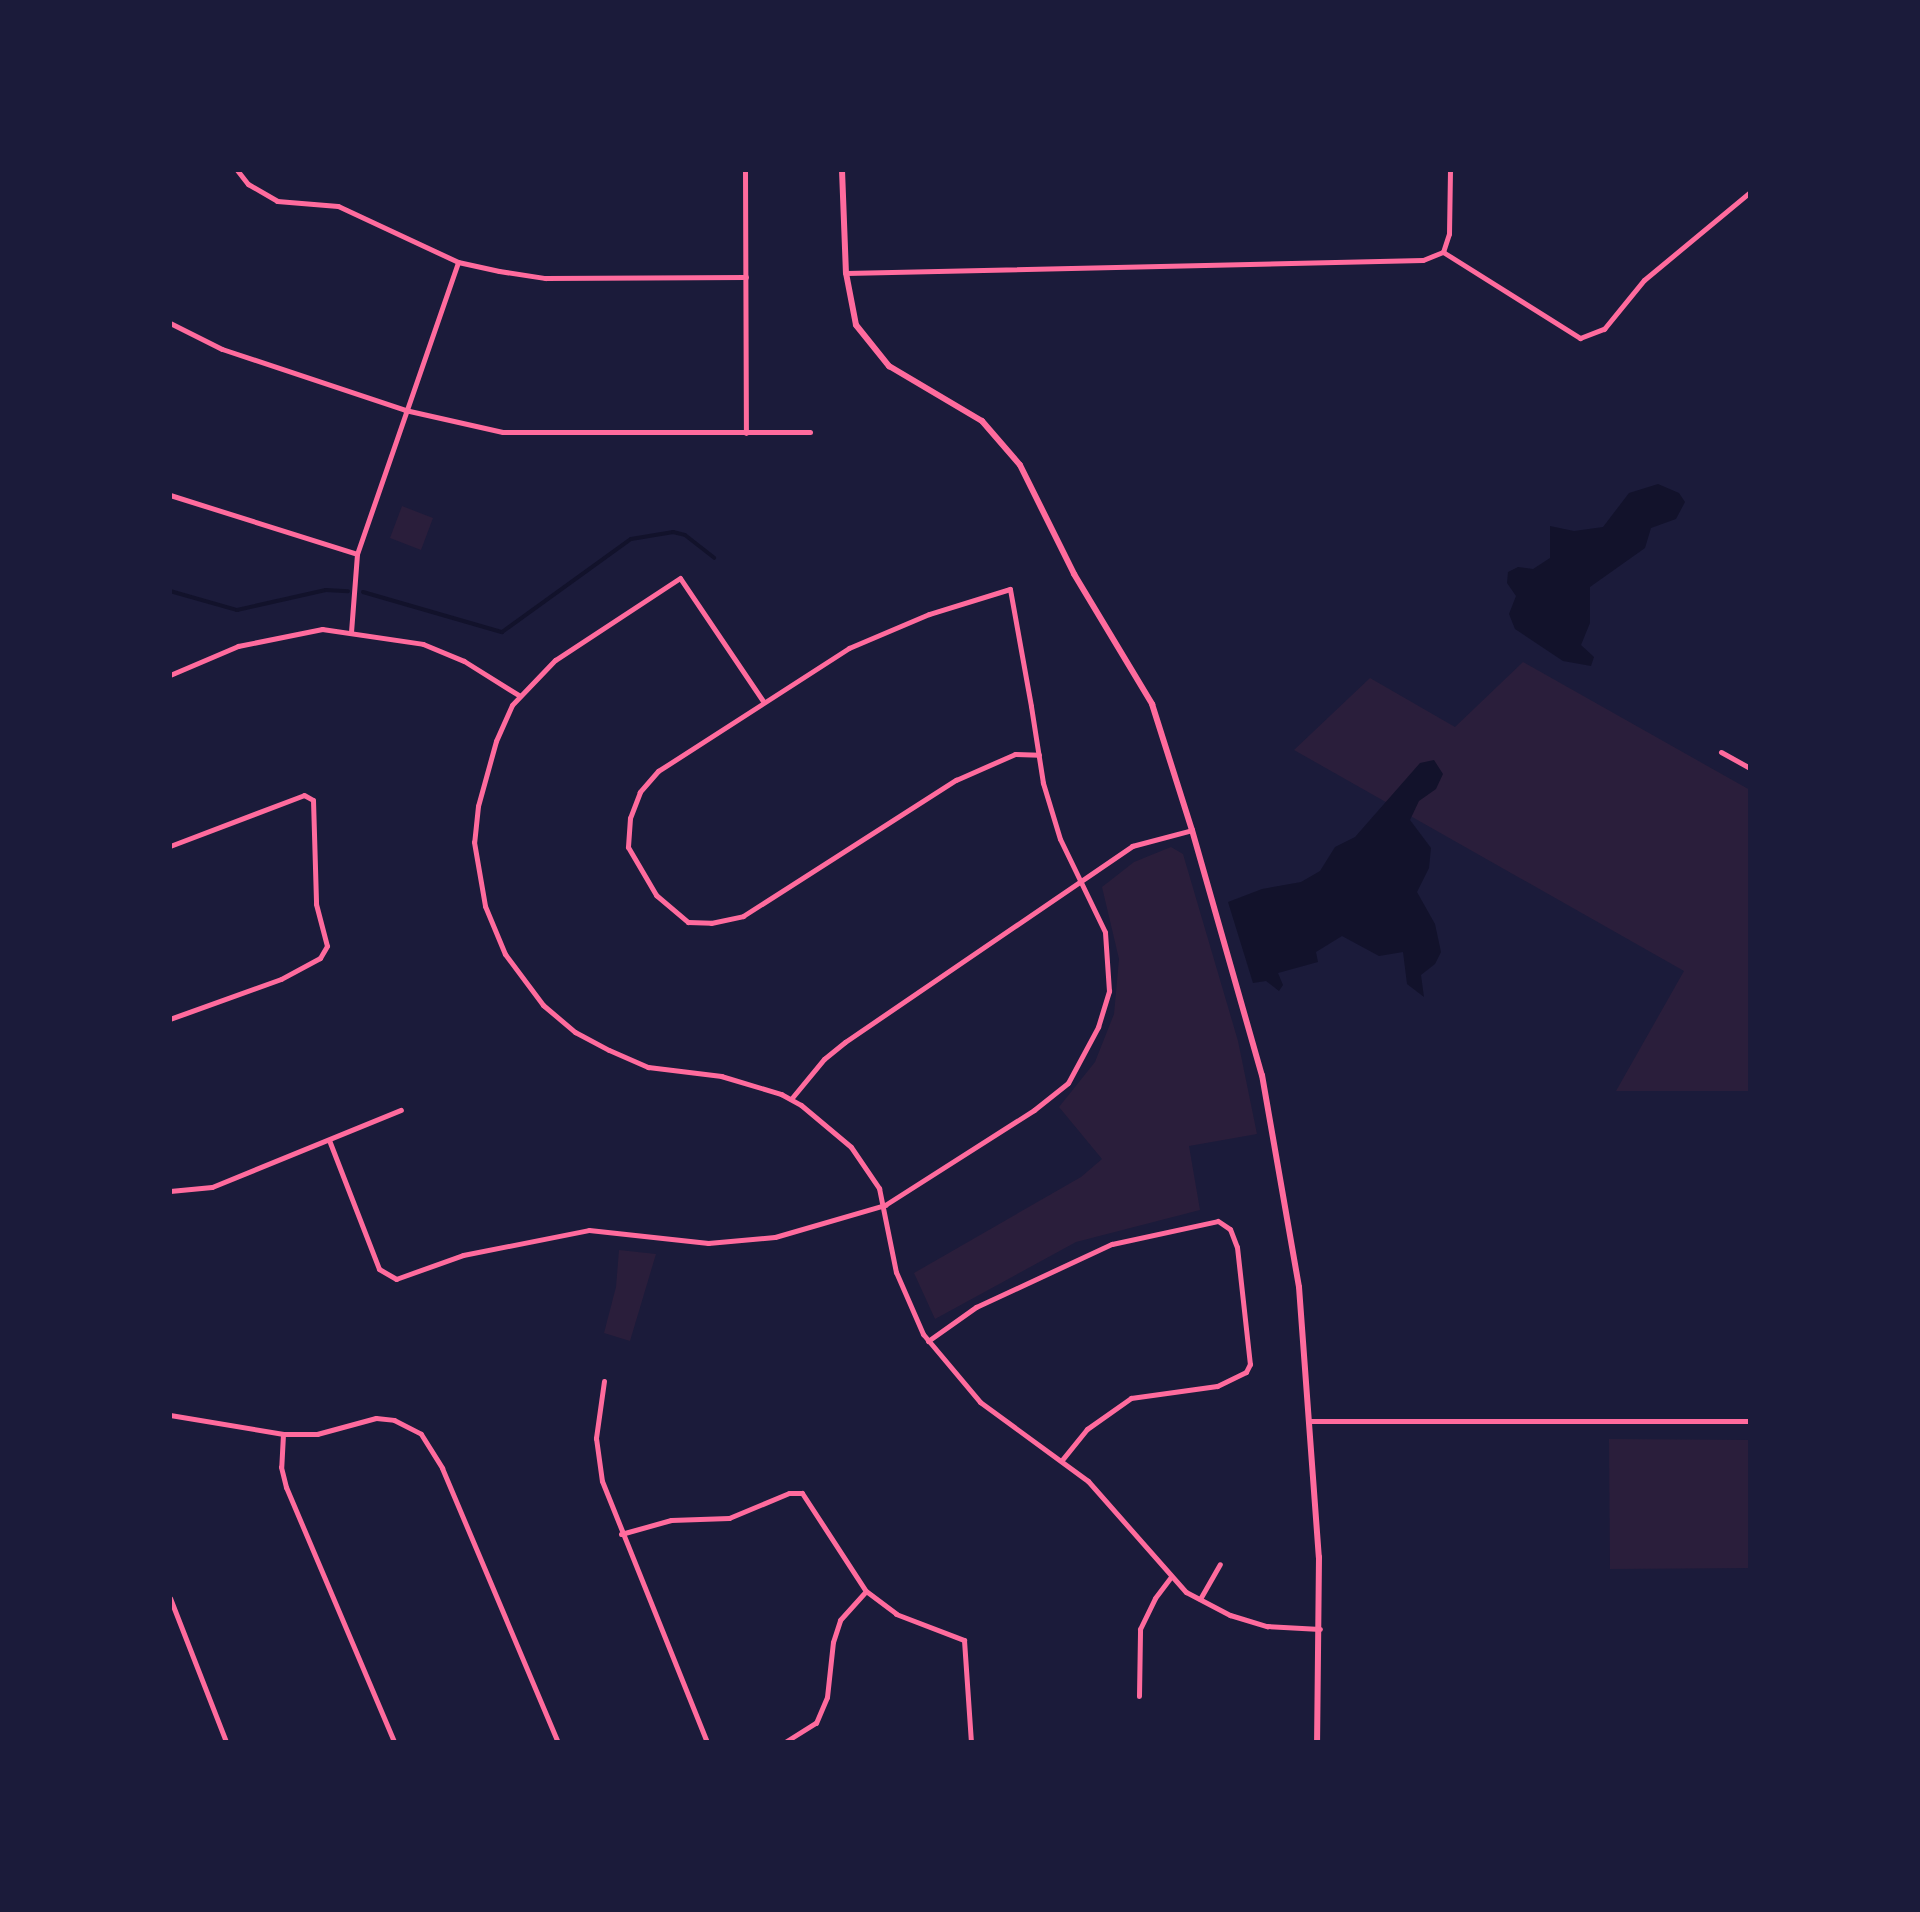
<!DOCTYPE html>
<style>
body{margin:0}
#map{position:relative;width:1920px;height:1912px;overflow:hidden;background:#1b1b3a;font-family:"PT Sans Narrow",sans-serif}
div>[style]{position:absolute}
.green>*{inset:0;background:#2a1e3b}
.water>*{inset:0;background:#12122b}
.stream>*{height:4px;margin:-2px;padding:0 2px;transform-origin:2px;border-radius:2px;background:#12122b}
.minor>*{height:5px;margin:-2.5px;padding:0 2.5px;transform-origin:2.5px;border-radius:2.5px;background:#ff6b9d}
.tertiary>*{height:6px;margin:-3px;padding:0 3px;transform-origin:3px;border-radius:3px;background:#ff6b9d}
span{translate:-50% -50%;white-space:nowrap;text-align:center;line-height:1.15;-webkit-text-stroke:8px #1b1b3a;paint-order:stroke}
.frame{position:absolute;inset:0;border:172px solid #1b1b3a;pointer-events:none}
</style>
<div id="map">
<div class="green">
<div style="clip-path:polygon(402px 506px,433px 518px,421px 550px,390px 538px)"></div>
<div style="clip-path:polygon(1523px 662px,1750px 790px,1750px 1091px,1616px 1091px,1684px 971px,1294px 750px,1370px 678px,1455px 727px)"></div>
<div style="clip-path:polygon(1171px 847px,1183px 854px,1238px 1041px,1257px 1134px,1189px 1146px,1200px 1210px,1076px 1242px,935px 1319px,914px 1273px,1081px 1177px,1102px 1159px,1059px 1107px,1095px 1062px,1114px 1014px,1119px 959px,1102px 887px,1134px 862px)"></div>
<div style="clip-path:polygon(619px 1250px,656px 1254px,630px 1341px,604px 1333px,616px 1287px)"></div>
<div style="clip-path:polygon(1609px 1439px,1750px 1440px,1750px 1568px,1610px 1569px)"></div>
</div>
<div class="water">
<div style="clip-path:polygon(1658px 484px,1679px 493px,1685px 502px,1676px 519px,1651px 528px,1645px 548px,1590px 587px,1590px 623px,1581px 645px,1594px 657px,1591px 666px,1563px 661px,1515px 629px,1509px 614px,1516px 596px,1507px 583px,1508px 572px,1518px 567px,1533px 569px,1550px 558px,1550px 526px,1574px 531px,1603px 527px,1629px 493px)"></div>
<div style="clip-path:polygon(1434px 760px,1443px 774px,1436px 789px,1419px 801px,1410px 820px,1431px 848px,1429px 868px,1417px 892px,1435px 924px,1441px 952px,1435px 964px,1421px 975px,1424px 997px,1407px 984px,1403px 952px,1379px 956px,1342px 936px,1316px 952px,1318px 962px,1278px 973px,1283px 985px,1279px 991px,1266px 981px,1253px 983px,1228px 902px,1262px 889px,1301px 882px,1320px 871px,1335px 847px,1355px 837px,1420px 763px)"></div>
</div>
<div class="stream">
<div style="left:170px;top:591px;width:70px;rotate:15.8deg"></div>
<div style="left:237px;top:610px;width:91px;rotate:-12.7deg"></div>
<div style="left:326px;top:590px;width:22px;rotate:3deg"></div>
<div style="left:363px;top:592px;width:145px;rotate:16.1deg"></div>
<div style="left:502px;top:632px;width:159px;rotate:-35.8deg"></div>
<div style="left:631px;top:539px;width:43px;rotate:-9.5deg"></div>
<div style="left:673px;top:532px;width:12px;rotate:14deg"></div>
<div style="left:685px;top:535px;width:37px;rotate:38deg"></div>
</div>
<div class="minor">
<div style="left:237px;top:170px;width:18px;rotate:52deg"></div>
<div style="left:248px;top:184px;width:34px;rotate:30deg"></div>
<div style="left:277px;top:201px;width:61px;rotate:4.7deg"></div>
<div style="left:338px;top:206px;width:132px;rotate:25deg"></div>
<div style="left:458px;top:262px;width:42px;rotate:12.4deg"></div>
<div style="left:499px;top:271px;width:47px;rotate:8.7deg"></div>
<div style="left:545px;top:278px;width:201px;rotate:-0.3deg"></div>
<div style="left:745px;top:170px;width:263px;rotate:89.8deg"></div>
<div style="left:1443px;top:252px;width:19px;rotate:-72deg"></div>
<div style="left:1449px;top:234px;width:64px;rotate:-89.1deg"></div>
<div style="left:846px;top:273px;width:577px;rotate:-1.29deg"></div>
<div style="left:1423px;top:260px;width:22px;rotate:-22deg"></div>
<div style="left:1443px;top:252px;width:162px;rotate:32.1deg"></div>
<div style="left:1580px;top:338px;width:26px;rotate:-21deg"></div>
<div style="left:1604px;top:329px;width:63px;rotate:-50.8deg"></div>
<div style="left:1644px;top:280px;width:138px;rotate:-39.7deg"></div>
<div style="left:170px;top:323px;width:58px;rotate:26.6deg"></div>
<div style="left:222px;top:349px;width:193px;rotate:18.4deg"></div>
<div style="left:405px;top:410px;width:100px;rotate:12.7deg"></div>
<div style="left:503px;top:432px;width:307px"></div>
<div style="left:170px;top:495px;width:196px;rotate:17.5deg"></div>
<div style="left:351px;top:632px;width:78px;rotate:-85.6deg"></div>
<div style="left:357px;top:554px;width:309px;rotate:-70.9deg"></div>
<div style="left:170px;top:675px;width:74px;rotate:-23.1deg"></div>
<div style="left:238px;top:646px;width:86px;rotate:-11.4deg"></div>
<div style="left:322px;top:629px;width:102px;rotate:8.4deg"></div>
<div style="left:423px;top:644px;width:44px;rotate:22.5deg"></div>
<div style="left:464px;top:661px;width:66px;rotate:32deg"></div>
<div style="left:763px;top:701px;width:148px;rotate:-124deg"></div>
<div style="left:680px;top:578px;width:149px;rotate:146.7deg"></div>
<div style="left:555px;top:660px;width:62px;rotate:133.7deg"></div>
<div style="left:512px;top:705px;width:39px;rotate:114deg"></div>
<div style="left:496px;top:741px;width:67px;rotate:105.5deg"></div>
<div style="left:478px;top:806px;width:36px;rotate:96deg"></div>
<div style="left:474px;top:842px;width:65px;rotate:80.2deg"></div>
<div style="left:485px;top:906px;width:52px;rotate:67.4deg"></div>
<div style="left:505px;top:954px;width:64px;rotate:53.3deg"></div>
<div style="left:543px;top:1005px;width:42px;rotate:40.2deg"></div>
<div style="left:575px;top:1032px;width:38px;rotate:28deg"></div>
<div style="left:609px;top:1050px;width:43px;rotate:23.6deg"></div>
<div style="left:648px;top:1067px;width:74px;rotate:7deg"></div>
<div style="left:721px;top:1076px;width:63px;rotate:16.7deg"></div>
<div style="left:781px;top:1094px;width:23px;rotate:29deg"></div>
<div style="left:801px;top:1105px;width:65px;rotate:40deg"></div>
<div style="left:851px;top:1147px;width:50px;rotate:55.7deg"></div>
<div style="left:879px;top:1188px;width:86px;rotate:78.6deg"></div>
<div style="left:896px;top:1272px;width:68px;rotate:66.5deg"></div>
<div style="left:923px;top:1334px;width:89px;rotate:50deg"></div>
<div style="left:980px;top:1402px;width:134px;rotate:36.2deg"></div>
<div style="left:1088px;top:1481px;width:148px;rotate:48.6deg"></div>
<div style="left:1186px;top:1592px;width:50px;rotate:27.6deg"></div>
<div style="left:1230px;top:1615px;width:39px;rotate:17deg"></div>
<div style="left:1267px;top:1626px;width:53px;rotate:3.2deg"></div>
<div style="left:1721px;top:752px;width:33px;rotate:29deg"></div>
<div style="left:170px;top:846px;width:143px;rotate:-20.8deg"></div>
<div style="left:304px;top:795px;width:10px;rotate:29deg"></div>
<div style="left:313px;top:800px;width:104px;rotate:88.3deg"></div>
<div style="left:316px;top:904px;width:43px;rotate:75.3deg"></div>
<div style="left:327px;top:946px;width:14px;rotate:120deg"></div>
<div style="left:320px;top:958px;width:44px;rotate:151.7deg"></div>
<div style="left:281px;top:979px;width:118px;rotate:160.2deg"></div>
<div style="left:791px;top:1099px;width:52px;rotate:-50.5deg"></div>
<div style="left:824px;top:1059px;width:27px;rotate:-39deg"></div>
<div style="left:845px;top:1042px;width:348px;rotate:-34.3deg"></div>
<div style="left:1132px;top:846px;width:62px;rotate:-14.9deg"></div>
<div style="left:329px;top:1140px;width:138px;rotate:68.8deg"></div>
<div style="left:379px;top:1269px;width:20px;rotate:30deg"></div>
<div style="left:396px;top:1279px;width:71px;rotate:-19.7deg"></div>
<div style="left:463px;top:1255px;width:128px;rotate:-11.2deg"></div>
<div style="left:589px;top:1230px;width:120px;rotate:6.2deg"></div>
<div style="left:708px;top:1243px;width:67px;rotate:-5.1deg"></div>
<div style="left:775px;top:1237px;width:115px;rotate:-16.2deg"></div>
<div style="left:885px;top:1205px;width:177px;rotate:-32.5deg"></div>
<div style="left:1034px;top:1110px;width:43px;rotate:-38.5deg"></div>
<div style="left:1068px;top:1083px;width:64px;rotate:-61.8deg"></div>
<div style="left:1098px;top:1027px;width:38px;rotate:-73deg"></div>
<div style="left:1109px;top:991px;width:59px;rotate:-93.9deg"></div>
<div style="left:1105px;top:932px;width:103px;rotate:-115.8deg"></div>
<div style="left:1060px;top:839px;width:59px;rotate:-106.9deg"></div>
<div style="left:1043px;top:783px;width:78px;rotate:-98.9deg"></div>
<div style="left:1031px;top:706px;width:119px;rotate:-100.2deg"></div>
<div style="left:1010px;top:589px;width:85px;rotate:162.8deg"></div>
<div style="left:929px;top:614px;width:87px;rotate:157deg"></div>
<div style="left:849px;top:648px;width:227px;rotate:147.2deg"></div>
<div style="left:658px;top:771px;width:28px;rotate:131deg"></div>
<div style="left:640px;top:792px;width:28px;rotate:111deg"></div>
<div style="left:630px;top:818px;width:29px;rotate:94deg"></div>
<div style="left:628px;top:847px;width:56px;rotate:59.7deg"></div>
<div style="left:656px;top:895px;width:42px;rotate:40.2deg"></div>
<div style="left:688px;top:922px;width:23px;rotate:2deg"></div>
<div style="left:711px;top:923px;width:33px;rotate:-12deg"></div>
<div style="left:743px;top:916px;width:253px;rotate:-32.6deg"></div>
<div style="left:956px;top:780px;width:64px;rotate:-23.8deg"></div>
<div style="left:1015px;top:754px;width:24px;rotate:2deg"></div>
<div style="left:170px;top:1191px;width:42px;rotate:-5.4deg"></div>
<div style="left:212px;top:1187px;width:204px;rotate:-22.2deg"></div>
<div style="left:928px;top:1341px;width:59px;rotate:-35.3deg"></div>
<div style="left:976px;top:1307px;width:150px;rotate:-24.9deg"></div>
<div style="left:1112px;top:1244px;width:108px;rotate:-12.2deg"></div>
<div style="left:1218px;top:1221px;width:14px;rotate:34deg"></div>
<div style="left:1230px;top:1229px;width:19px;rotate:69deg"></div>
<div style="left:1237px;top:1247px;width:118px;rotate:83.7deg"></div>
<div style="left:1250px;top:1364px;width:9px;rotate:117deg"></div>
<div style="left:1246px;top:1372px;width:32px;rotate:154deg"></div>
<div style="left:1217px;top:1386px;width:87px;rotate:172.1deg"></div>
<div style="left:1131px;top:1398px;width:54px;rotate:144.8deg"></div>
<div style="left:1087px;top:1429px;width:40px;rotate:129deg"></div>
<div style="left:604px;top:1381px;width:58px;rotate:98deg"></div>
<div style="left:596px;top:1438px;width:43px;rotate:82.1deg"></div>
<div style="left:602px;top:1481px;width:281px;rotate:68.1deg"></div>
<div style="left:170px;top:1415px;width:115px;rotate:9.5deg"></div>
<div style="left:283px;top:1434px;width:34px"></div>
<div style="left:317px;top:1434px;width:61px;rotate:-15.2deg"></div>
<div style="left:376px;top:1418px;width:18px;rotate:6deg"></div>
<div style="left:394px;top:1420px;width:30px;rotate:27deg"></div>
<div style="left:421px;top:1434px;width:40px;rotate:58deg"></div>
<div style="left:442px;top:1468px;width:298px;rotate:67.1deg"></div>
<div style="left:1311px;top:1421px;width:439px"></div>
<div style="left:283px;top:1434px;width:33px;rotate:93deg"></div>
<div style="left:281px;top:1467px;width:21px;rotate:76deg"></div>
<div style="left:286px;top:1487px;width:277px;rotate:67deg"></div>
<div style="left:621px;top:1534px;width:52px;rotate:-15.6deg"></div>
<div style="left:671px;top:1520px;width:58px;rotate:-2deg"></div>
<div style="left:729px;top:1518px;width:65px;rotate:-22.6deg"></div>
<div style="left:789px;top:1493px;width:13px"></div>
<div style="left:802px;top:1493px;width:117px;rotate:56.9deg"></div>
<div style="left:866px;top:1591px;width:38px;rotate:37deg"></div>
<div style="left:896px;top:1614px;width:73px;rotate:20.9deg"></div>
<div style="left:964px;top:1640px;width:102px;rotate:86.1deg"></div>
<div style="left:170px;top:1598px;width:155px;rotate:68.7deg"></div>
<div style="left:1200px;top:1599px;width:40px;rotate:-60.3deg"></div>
<div style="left:1139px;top:1696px;width:67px;rotate:-89.1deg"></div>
<div style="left:1140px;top:1629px;width:34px;rotate:-64deg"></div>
<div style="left:1155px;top:1598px;width:26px;rotate:-53deg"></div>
<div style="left:785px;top:1742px;width:36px;rotate:-32deg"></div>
<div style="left:816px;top:1723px;width:28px;rotate:-67deg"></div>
<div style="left:827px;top:1697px;width:55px;rotate:-83.8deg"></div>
<div style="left:833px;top:1642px;width:23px;rotate:-72deg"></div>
<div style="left:840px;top:1620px;width:38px;rotate:-48deg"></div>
</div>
<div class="tertiary">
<div style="left:842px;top:170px;width:103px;rotate:87.8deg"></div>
<div style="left:846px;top:273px;width:53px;rotate:79.1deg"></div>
<div style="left:856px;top:325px;width:53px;rotate:51.2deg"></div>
<div style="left:889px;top:366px;width:108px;rotate:30.6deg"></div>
<div style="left:982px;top:421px;width:58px;rotate:49.2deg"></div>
<div style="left:1020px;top:465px;width:122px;rotate:63.6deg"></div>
<div style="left:1074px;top:574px;width:152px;rotate:59deg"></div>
<div style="left:1152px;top:704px;width:132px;rotate:72.4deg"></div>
<div style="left:1192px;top:830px;width:255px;rotate:74.1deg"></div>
<div style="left:1262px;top:1075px;width:215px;rotate:80.1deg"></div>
<div style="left:1299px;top:1287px;width:271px;rotate:85.8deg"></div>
<div style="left:1319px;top:1557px;width:185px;rotate:90.6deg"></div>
</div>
<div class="frame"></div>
</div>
